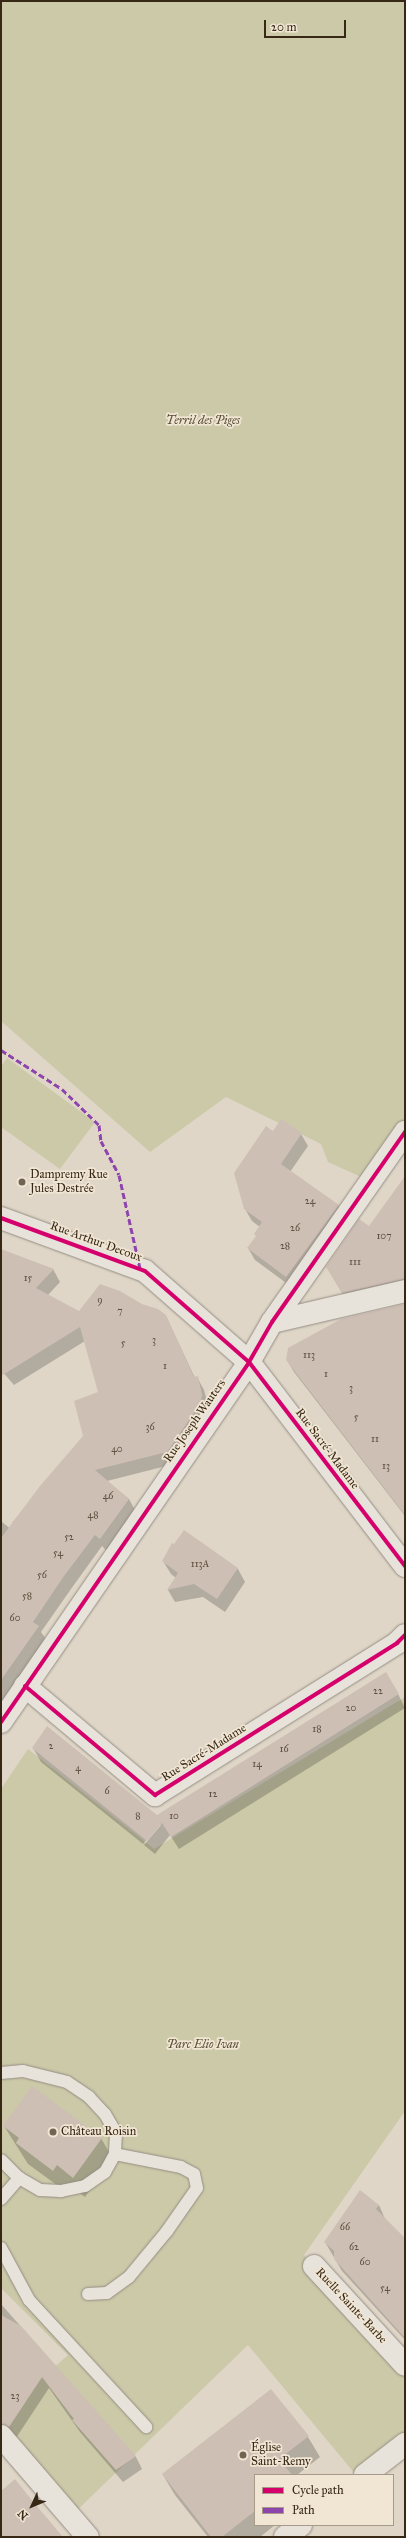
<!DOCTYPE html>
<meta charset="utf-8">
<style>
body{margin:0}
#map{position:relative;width:406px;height:2538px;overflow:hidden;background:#dfd6c7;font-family:"IM FELL Great Primer",serif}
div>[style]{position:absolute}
.green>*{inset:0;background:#cbc9a8}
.shadow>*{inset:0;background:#0003}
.building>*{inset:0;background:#cebfb5}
.roads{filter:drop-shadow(0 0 1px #958d83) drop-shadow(0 0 1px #958d83)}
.service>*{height:12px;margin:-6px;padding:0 6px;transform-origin:6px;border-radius:6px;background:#e7e2da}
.minor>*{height:22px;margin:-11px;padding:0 11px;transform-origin:11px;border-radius:11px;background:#e7e2da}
.quiet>*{height:3px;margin-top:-1.5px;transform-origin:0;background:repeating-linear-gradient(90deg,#8e44ad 0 6px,transparent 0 9px)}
.cycleway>*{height:4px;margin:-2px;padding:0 2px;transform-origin:2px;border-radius:2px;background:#d6006c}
.dots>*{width:11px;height:11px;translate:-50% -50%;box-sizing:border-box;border:2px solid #f1e6d4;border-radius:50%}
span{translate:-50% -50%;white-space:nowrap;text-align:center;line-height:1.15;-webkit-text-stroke:3.5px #f1e6d4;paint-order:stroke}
.number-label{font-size:10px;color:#5e4e3e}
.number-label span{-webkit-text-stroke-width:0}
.park-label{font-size:12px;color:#584d34;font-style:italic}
.poi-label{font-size:12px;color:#372715}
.left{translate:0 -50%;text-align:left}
.street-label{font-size:12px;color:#372715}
.frame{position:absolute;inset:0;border:2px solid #372715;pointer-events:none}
.legend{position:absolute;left:254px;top:2474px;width:140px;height:52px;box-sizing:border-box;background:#f1e6d4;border:1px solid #a79a88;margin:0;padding:5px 7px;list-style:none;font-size:12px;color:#372715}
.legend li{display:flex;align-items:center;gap:8px;height:20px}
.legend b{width:20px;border:1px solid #a79a88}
.north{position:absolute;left:12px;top:2486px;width:40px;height:40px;-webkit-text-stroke:3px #f1e6d4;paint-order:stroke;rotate:226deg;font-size:11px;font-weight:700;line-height:16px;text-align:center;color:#372715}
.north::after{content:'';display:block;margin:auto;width:14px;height:18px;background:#372715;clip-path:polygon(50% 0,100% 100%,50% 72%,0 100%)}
.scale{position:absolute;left:264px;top:20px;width:82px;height:18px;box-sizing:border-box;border:2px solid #372715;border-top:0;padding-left:5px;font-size:12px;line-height:14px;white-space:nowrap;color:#372715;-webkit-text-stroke:3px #f1e6d4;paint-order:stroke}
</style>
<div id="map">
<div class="green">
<div style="clip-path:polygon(1px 1px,405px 1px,405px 1127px,370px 1181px,328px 1162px,321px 1144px,226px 1097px,150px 1152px,1px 1021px)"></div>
<div style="clip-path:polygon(7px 1058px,95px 1122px,60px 1169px,1px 1127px,1px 1067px)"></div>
<div style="clip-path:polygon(405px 1697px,405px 2111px,304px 2255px,405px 2365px,405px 2444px,356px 2475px,248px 2345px,70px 2517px,1px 2431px,14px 2419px,39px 2381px,68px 2355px,1px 2288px,1px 1789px,28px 1749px,154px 1849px)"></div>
</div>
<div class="shadow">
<div style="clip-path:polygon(273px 1132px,301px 1134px,308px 1146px,290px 1172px,338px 1205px,345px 1217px,293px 1288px,255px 1260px,248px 1248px,257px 1237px,255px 1234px,260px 1227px,252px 1221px,245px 1209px)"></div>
<div style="clip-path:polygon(405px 1177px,405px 1292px,349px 1305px,334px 1279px)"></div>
<div style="clip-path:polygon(1px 1251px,53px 1269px,60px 1282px,48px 1295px,79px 1312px,142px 1305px,166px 1316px,195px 1378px,197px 1377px,204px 1390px,209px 1408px,174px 1464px,107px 1481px,129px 1499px,136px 1512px,107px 1551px,102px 1546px,71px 1589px,41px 1632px,46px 1639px,1px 1703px,1px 1521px,13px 1531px,12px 1523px,84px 1436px,99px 1393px,85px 1341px,14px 1385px,1px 1370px)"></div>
<div style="clip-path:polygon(405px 1305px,405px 1516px,294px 1372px,287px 1360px)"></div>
<div style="clip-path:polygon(184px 1531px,238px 1569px,245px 1582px,225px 1612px,203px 1597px,175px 1602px,168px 1590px,176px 1578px,171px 1574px,163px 1561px)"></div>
<div style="clip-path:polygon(398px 1694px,405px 1708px,179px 1849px,170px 1835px,155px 1854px,144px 1845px,161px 1825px,160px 1824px,143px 1844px,41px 1762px,33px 1748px,157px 1817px)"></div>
<div style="clip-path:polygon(4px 2126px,101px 2138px,113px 2159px,85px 2197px,69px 2185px,65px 2191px,28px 2164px)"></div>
<div style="clip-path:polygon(379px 2205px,385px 2219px,405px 2240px,405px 2340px,342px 2271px,325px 2242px)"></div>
<div style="clip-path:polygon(1px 2304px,136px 2457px,142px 2469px,123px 2482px,80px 2432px,49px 2388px,16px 2438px,1px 2439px)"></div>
<div style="clip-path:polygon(271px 2390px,308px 2437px,320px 2457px,297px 2475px,255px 2475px,255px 2525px,275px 2525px,260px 2537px,208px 2537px,175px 2495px,163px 2475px)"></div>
</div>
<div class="building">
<div style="clip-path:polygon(281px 1119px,302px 1133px,281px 1164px,339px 1205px,286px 1277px,247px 1248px,256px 1236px,254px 1234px,262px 1222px,244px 1209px,234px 1173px,266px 1126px,273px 1131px)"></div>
<div style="clip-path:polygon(405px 1176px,405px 1279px,342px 1293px,326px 1267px,359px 1219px,369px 1226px)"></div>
<div style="clip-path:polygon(1px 1249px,54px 1269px,36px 1288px,79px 1311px,100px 1284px,120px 1291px,142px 1304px,158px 1309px,166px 1315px,194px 1377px,198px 1376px,202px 1395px,200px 1404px,167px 1452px,95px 1470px,129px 1499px,100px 1539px,95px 1535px,64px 1576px,33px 1622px,39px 1626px,1px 1680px,1px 1538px,40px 1486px,83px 1436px,74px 1401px,98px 1392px,80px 1327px,1px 1376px)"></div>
<div style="clip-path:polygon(405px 1304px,405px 1515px,286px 1360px,288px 1348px,341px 1319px)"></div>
<div style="clip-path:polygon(184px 1530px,238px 1568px,217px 1599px,194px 1584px,167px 1590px,178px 1573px,162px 1561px,172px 1543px,174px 1544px)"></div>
<div style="clip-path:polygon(386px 1672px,399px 1694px,171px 1837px,162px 1823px,147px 1841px,32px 1748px,47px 1726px,157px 1815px)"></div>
<div style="clip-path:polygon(32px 2086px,102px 2138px,73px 2178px,57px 2165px,53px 2171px,16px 2143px,19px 2138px,3px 2126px)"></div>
<div style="clip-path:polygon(360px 2190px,379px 2205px,376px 2209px,405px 2238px,405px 2338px,334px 2259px,334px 2251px,324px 2242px)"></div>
<div style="clip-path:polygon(1px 2315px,21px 2326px,136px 2456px,116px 2470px,72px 2420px,74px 2419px,42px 2377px,9px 2427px,1px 2424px)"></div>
<div style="clip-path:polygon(271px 2389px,309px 2436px,279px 2459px,292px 2475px,255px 2475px,255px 2511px,222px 2537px,211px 2537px,162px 2474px)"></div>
<div style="clip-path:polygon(15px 2479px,35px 2504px,63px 2537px,1px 2537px,1px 2491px)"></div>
</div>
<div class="roads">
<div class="service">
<div style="left:1px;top:2073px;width:22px;rotate:-5deg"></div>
<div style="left:23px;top:2071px;width:45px;rotate:14deg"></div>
<div style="left:67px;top:2082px;width:27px;rotate:34deg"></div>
<div style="left:89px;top:2097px;width:23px;rotate:47deg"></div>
<div style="left:105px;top:2114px;width:22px;rotate:60deg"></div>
<div style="left:116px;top:2133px;width:21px;rotate:93deg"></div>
<div style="left:115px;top:2154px;width:21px;rotate:119deg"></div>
<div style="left:105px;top:2172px;width:24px;rotate:145deg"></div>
<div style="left:85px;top:2186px;width:25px;rotate:168deg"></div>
<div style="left:61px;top:2191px;width:21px;rotate:-177deg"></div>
<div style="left:40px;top:2190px;width:24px;rotate:-150deg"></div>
<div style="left:19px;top:2178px;width:25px;rotate:-135deg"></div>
<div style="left:1px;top:2199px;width:28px;rotate:-49deg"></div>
<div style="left:1px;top:2248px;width:59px;rotate:61.7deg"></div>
<div style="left:29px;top:2300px;width:173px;rotate:47.3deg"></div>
<div style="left:88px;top:2294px;width:19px;rotate:-3deg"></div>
<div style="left:107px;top:2293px;width:27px;rotate:-36deg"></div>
<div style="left:129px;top:2277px;width:60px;rotate:-50.4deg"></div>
<div style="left:167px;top:2231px;width:52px;rotate:-55.1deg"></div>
<div style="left:197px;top:2188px;width:14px;rotate:-102deg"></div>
<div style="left:194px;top:2174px;width:15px;rotate:-152deg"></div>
<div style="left:181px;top:2167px;width:67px;rotate:-168.9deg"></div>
</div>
<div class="minor">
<div style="left:1px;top:1218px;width:153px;rotate:20.2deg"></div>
<div style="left:145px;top:1271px;width:138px;rotate:41.2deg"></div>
<div style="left:249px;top:1362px;width:257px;rotate:52.6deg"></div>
<div style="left:272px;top:1322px;width:137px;rotate:-13.1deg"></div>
<div style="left:25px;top:1686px;width:170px;rotate:40deg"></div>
<div style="left:155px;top:1795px;width:286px;rotate:-32.1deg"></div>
<div style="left:397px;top:1643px;width:11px;rotate:-45deg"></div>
<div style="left:1px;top:1722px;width:437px;rotate:-55.4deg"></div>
<div style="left:249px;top:1362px;width:46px;rotate:-60.1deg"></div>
<div style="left:272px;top:1322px;width:232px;rotate:-55deg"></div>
<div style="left:314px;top:2266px;width:134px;rotate:47.4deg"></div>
<div style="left:1px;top:2436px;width:133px;rotate:49.3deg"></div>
<div style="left:365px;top:2475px;width:51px;rotate:-37.8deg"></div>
<div style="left:285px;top:2537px;width:20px;rotate:-37deg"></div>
</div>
</div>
<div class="quiet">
<div style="left:1px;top:1050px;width:72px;rotate:32.6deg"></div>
<div style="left:62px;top:1089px;width:52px;rotate:44.2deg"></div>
<div style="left:99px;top:1125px;width:16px;rotate:83deg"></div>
<div style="left:101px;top:1141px;width:38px;rotate:62deg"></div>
<div style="left:119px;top:1175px;width:95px;rotate:77.3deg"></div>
</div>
<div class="cycleway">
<div style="left:1px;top:1218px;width:153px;rotate:20.2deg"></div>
<div style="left:145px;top:1271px;width:138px;rotate:41.2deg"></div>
<div style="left:249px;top:1362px;width:257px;rotate:52.6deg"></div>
<div style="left:25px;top:1686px;width:170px;rotate:40deg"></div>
<div style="left:155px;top:1795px;width:286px;rotate:-32.1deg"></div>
<div style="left:397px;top:1643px;width:11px;rotate:-45deg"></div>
<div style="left:1px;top:1722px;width:437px;rotate:-55.4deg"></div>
<div style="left:249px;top:1362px;width:46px;rotate:-60.1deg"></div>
<div style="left:272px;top:1322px;width:232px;rotate:-55deg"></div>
</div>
<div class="dots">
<div style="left:22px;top:1182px;background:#726453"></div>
<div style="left:53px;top:2132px;background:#726453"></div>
<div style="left:243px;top:2455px;background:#726453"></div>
</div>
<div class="number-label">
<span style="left:310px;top:1202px">24</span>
<span style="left:295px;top:1229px">26</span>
<span style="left:384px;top:1237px">107</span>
<span style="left:285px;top:1247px">28</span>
<span style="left:355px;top:1263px">111</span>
<span style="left:28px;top:1279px">15</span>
<span style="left:100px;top:1301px">9</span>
<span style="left:120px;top:1312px">7</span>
<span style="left:154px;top:1341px">3</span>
<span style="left:123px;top:1344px">5</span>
<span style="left:309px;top:1356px">113</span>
<span style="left:165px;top:1367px">1</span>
<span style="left:326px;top:1375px">1</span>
<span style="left:351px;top:1389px">3</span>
<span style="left:356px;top:1418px">5</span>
<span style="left:150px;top:1428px">36</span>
<span style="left:375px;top:1440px">11</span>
<span style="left:117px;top:1450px">40</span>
<span style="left:386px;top:1467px">13</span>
<span style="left:108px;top:1497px">46</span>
<span style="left:93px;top:1516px">48</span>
<span style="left:69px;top:1538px">52</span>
<span style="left:58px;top:1554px">54</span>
<span style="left:200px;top:1565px">113A</span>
<span style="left:42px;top:1576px">56</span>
<span style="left:27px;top:1597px">58</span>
<span style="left:15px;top:1619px">60</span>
<span style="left:378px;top:1692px">22</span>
<span style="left:351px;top:1709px">20</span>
<span style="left:317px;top:1730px">18</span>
<span style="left:51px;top:1747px">2</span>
<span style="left:284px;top:1750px">16</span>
<span style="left:257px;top:1765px">14</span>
<span style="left:78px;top:1769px">4</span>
<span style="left:107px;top:1792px">6</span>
<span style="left:213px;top:1795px">12</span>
<span style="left:138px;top:1817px">8</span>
<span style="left:174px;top:1817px">10</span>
<span style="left:345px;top:2228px">66</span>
<span style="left:354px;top:2248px">62</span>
<span style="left:365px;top:2263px">60</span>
<span style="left:385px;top:2289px">54</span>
<span style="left:15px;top:2397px">23</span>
</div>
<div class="park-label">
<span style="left:203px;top:421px">Terril des Piges</span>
<span style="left:203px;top:2045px">Parc Elio Ivan</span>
</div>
<div class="poi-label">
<span class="left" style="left:30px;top:1182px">Dampremy Rue<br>Jules Destrée</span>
<span class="left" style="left:61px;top:2132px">Château Roisin</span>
<span class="left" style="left:251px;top:2455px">Église<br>Saint-Remy</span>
</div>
<div class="street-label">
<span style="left:96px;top:1242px;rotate:20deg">Rue Arthur Decoux</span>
<span style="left:195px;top:1421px;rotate:-55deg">Rue Joseph Wauters</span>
<span style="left:327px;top:1449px;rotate:53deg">Rue Sacré-Madame</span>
<span style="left:204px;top:1753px;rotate:-32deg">Rue Sacré-Madame</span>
<span style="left:351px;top:2306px;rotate:47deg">Ruelle Sainte-Barbe</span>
</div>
<div class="frame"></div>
<ul class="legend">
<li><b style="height:5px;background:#d6006c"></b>Cycle path</li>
<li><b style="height:5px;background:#8e44ad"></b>Path</li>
</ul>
<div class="north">N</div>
<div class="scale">20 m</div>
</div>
